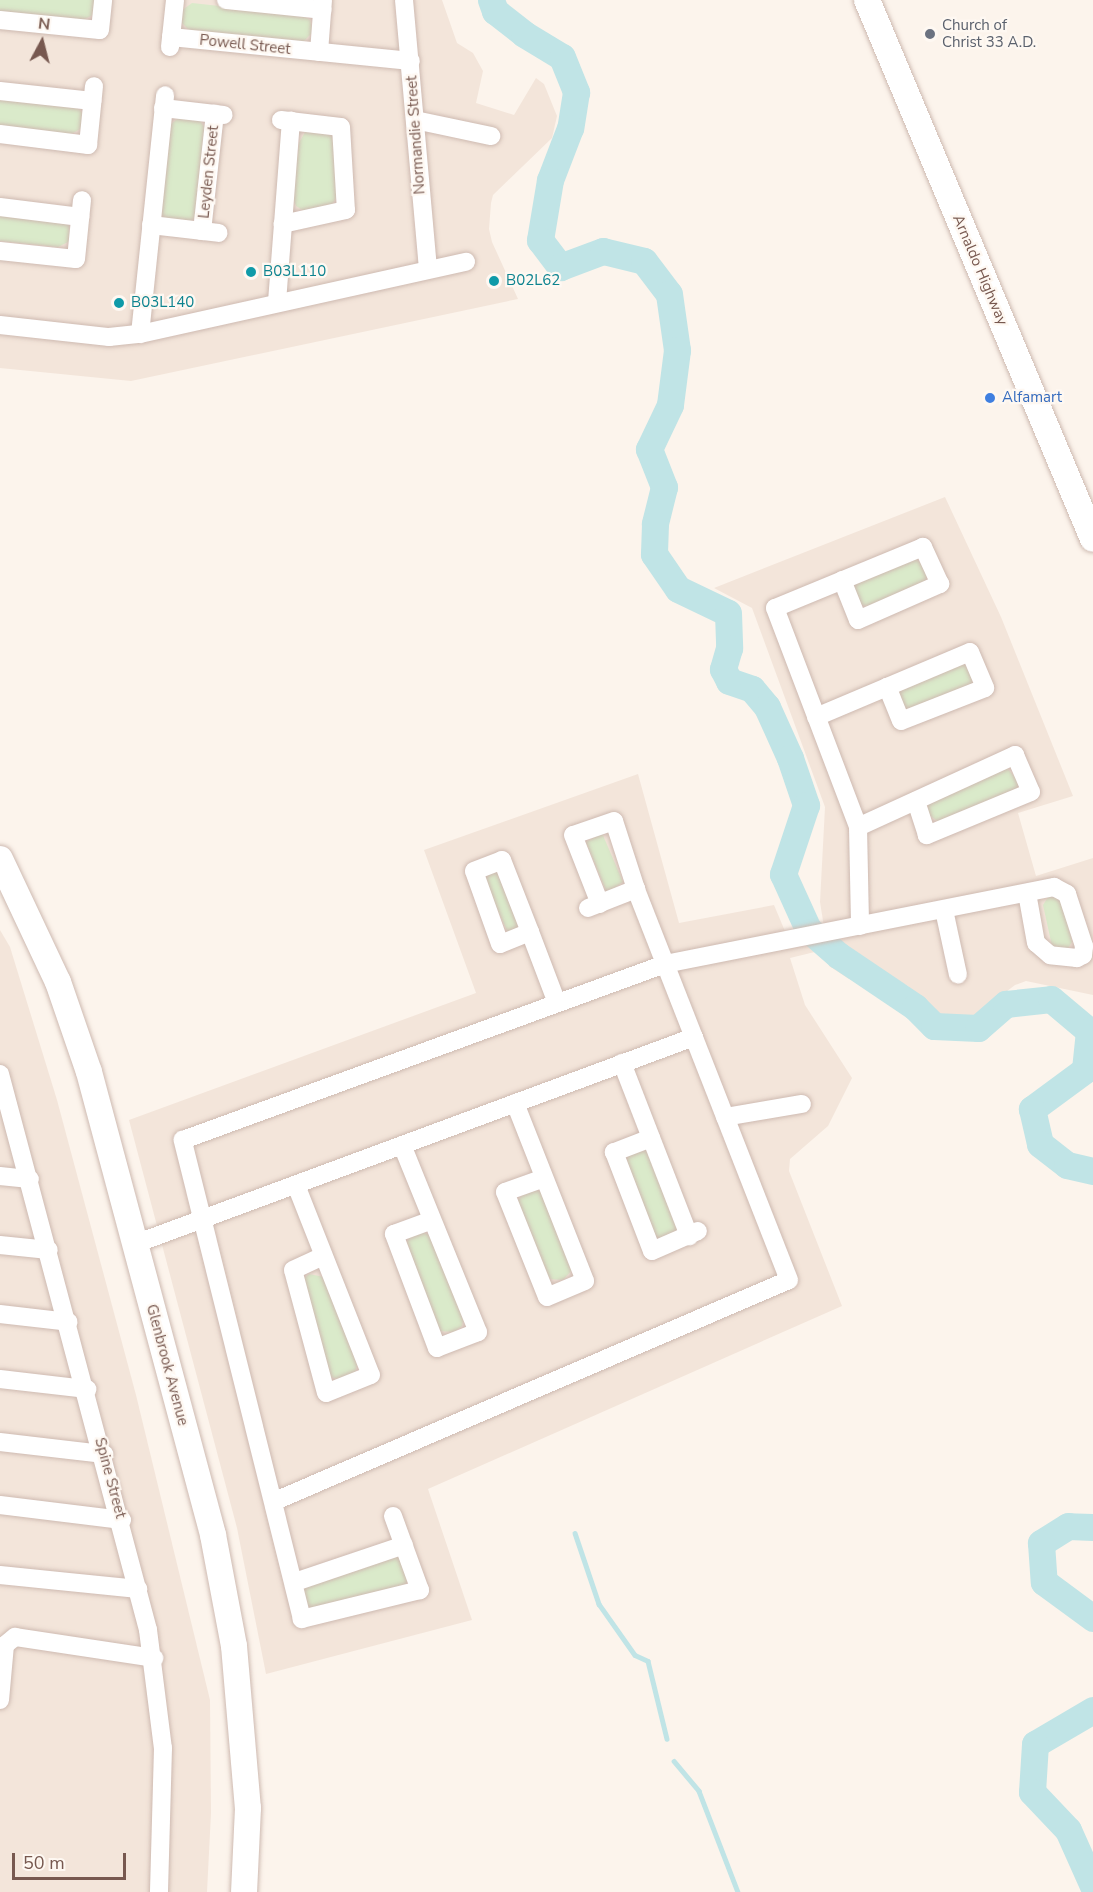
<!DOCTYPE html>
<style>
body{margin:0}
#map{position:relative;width:1093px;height:1892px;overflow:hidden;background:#fcf4ec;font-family:"Nunito Sans",sans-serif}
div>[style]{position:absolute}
.residential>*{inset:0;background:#f3e5da}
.green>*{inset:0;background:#daeaca}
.stream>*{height:4.5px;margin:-2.25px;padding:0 2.25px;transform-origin:2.25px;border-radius:2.25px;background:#c0e4e6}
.river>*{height:27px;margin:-13.5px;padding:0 13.5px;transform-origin:13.5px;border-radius:13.5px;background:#c0e4e6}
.roads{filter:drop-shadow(0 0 2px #cebab1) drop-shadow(0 0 2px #cebab1)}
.street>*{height:18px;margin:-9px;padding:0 9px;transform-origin:9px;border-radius:9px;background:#fff}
.secondary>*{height:26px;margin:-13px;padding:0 13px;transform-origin:13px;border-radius:13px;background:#fff}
.dots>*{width:16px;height:16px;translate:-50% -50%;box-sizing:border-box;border:3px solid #fef8f2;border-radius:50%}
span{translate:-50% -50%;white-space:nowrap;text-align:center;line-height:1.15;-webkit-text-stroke:4.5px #fef8f2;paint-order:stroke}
.worship-label{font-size:15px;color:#5b616d}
.left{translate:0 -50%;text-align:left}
.street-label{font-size:15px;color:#77584f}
.culture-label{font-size:15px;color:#0d838f}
.shop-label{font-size:15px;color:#366cbe}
.north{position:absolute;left:12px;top:12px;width:60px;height:60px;-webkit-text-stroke:4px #fef8f2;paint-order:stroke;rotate:7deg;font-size:16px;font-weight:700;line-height:24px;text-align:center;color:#77584f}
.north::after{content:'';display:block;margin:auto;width:21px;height:27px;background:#77584f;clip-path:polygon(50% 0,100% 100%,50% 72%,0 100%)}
.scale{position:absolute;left:12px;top:1853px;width:114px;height:27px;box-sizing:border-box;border:3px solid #77584f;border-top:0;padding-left:8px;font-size:18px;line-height:21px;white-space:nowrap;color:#77584f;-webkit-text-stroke:4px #fef8f2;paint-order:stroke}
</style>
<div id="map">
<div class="residential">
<div style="clip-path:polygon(0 0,442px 0,457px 43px,473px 53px,483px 71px,476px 103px,514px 115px,536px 78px,544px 84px,557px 116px,552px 138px,493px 195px,491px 203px,489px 229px,492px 242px,518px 299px,131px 381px,0 368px)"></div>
<div style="clip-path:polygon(945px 497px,1001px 617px,1073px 796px,1018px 813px,1036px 876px,1093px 858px,1093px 995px,1026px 981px,1015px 985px,961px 1026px,946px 1023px,928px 1012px,908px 986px,891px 978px,849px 979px,829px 966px,827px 949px,790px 958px,805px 1005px,852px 1078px,828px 1126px,790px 1159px,789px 1171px,842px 1306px,428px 1489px,472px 1620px,266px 1674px,237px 1528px,129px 1120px,476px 993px,424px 850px,638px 774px,679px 923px,774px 905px,787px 936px,824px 927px,820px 902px,825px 807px,752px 608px,714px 588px)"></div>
<div style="clip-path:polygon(0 930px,10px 947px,57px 1100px,136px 1395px,210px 1700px,211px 1813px,207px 1892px,0 1892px)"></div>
</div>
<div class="green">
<div style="clip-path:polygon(0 0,96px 0,95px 14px,83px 20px,0 11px)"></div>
<div style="clip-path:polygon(192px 3px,302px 15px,310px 20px,313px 32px,303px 42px,189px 30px,180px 21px,181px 11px)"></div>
<div style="clip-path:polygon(0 98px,78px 108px,84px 115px,82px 128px,71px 134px,0 126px)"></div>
<div style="clip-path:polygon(181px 116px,199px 119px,206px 130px,196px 216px,192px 221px,164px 219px,161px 214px,171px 124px)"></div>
<div style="clip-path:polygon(330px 131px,334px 136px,337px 196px,331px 207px,307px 213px,296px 206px,292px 195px,299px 143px,305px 132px)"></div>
<div style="clip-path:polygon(0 213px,69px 225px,70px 241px,58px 247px,0 241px)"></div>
<div style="clip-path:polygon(916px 558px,928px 573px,925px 582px,869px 606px,859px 605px,852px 587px,854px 582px)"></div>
<div style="clip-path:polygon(962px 663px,966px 665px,973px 682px,971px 687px,903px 711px,898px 689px)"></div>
<div style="clip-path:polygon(1007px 768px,1019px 782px,1016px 792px,940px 823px,928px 814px,928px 804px)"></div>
<div style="clip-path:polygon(602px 833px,623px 882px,607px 893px,586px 842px)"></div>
<div style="clip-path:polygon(496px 870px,519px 927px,508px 933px,483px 877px)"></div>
<div style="clip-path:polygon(1054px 896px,1062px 901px,1072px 942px,1065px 953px,1052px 946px,1043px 905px,1048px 897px)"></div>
<div style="clip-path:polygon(645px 1149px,649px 1151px,679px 1223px,677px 1233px,659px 1240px,655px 1237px,625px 1160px,627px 1155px)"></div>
<div style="clip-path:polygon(533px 1189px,543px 1192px,573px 1269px,563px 1280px,548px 1279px,518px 1201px,524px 1192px)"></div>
<div style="clip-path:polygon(421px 1232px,430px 1235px,464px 1316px,462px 1326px,454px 1332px,439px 1331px,406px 1243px,411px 1235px)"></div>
<div style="clip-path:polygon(309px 1274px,324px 1277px,358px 1362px,355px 1373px,340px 1380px,329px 1376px,301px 1281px)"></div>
<div style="clip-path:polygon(397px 1556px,402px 1559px,408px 1580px,405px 1585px,308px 1609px,302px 1591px,305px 1587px)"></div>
</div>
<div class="stream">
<div style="left:575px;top:1533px;width:75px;rotate:71.3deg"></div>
<div style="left:599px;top:1604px;width:62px;rotate:54.8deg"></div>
<div style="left:635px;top:1655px;width:14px;rotate:25deg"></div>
<div style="left:648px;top:1661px;width:80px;rotate:76.3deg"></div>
<div style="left:674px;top:1761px;width:39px;rotate:50deg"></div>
<div style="left:699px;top:1791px;width:108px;rotate:68.9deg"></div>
</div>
<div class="river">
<div style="left:491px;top:0;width:12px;rotate:70deg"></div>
<div style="left:495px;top:11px;width:37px;rotate:38deg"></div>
<div style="left:524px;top:34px;width:44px;rotate:31.2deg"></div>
<div style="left:562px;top:57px;width:38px;rotate:68deg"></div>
<div style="left:576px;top:92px;width:36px;rotate:99deg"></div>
<div style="left:570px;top:128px;width:56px;rotate:111deg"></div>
<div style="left:550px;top:180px;width:61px;rotate:99.5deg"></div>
<div style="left:540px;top:240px;width:34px;rotate:53deg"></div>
<div style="left:560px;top:267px;width:46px;rotate:-20.4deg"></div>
<div style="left:603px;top:251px;width:42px;rotate:13.7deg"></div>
<div style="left:644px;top:261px;width:41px;rotate:52.9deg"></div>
<div style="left:669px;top:294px;width:57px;rotate:81.9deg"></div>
<div style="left:677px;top:350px;width:55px;rotate:97.3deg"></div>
<div style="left:670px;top:405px;width:49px;rotate:115.5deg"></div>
<div style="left:649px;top:449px;width:41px;rotate:68.5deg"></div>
<div style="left:664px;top:487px;width:38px;rotate:104deg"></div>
<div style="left:655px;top:524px;width:30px;rotate:92deg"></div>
<div style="left:654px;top:554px;width:42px;rotate:55.6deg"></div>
<div style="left:678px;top:589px;width:55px;rotate:25.6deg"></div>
<div style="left:728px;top:613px;width:35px;rotate:88deg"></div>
<div style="left:729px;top:648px;width:22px;rotate:106deg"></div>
<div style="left:723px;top:669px;width:13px;rotate:63deg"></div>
<div style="left:729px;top:681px;width:24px;rotate:19deg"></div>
<div style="left:752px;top:689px;width:23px;rotate:50deg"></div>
<div style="left:767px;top:707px;width:56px;rotate:65.7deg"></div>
<div style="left:790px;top:758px;width:50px;rotate:71.2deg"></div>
<div style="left:806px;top:805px;width:73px;rotate:108.4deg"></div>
<div style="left:783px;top:874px;width:60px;rotate:65.6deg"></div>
<div style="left:808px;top:929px;width:40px;rotate:41deg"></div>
<div style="left:838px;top:955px;width:93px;rotate:34deg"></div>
<div style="left:915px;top:1007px;width:27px;rotate:45deg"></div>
<div style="left:934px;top:1026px;width:44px;rotate:2.6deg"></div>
<div style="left:978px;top:1028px;width:37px;rotate:-41deg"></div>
<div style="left:1006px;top:1004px;width:45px;rotate:-6.3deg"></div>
<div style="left:1051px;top:999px;width:50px;rotate:40.1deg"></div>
<div style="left:1089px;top:1031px;width:39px;rotate:96deg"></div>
<div style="left:1085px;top:1070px;width:66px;rotate:143.7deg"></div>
<div style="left:1032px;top:1109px;width:36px;rotate:77deg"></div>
<div style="left:1040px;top:1144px;width:34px;rotate:38deg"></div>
<div style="left:1067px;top:1165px;width:27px;rotate:13deg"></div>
<div style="left:1093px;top:1527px;width:25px;rotate:-178deg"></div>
<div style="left:1068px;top:1526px;width:32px;rotate:148deg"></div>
<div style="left:1041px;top:1543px;width:39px;rotate:86deg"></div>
<div style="left:1044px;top:1582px;width:61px;rotate:36.3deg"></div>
<div style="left:1093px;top:1710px;width:67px;rotate:149.6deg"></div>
<div style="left:1035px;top:1744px;width:48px;rotate:93.6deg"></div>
<div style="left:1032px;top:1792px;width:52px;rotate:46.5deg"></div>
<div style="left:1068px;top:1830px;width:61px;rotate:65.9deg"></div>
</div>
<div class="roads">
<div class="street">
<div style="left:226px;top:0;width:97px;rotate:5.9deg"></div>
<div style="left:404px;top:0;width:270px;rotate:84.9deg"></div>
<div style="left:0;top:20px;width:100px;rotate:5.7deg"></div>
<div style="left:100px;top:30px;width:30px;rotate:-84deg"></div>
<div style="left:171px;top:37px;width:241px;rotate:5.7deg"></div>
<div style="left:170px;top:47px;width:47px;rotate:-83.9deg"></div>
<div style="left:319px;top:52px;width:52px;rotate:-85.6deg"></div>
<div style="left:0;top:91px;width:93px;rotate:6.2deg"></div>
<div style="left:163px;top:108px;width:61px;rotate:6.5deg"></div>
<div style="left:281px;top:120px;width:60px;rotate:6.7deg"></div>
<div style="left:341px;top:127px;width:83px;rotate:86.6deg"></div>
<div style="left:346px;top:210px;width:65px;rotate:167.5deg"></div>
<div style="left:415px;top:120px;width:78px;rotate:11.9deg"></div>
<div style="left:0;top:134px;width:89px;rotate:7.1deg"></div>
<div style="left:88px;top:145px;width:59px;rotate:-84.2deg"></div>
<div style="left:0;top:207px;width:81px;rotate:7.1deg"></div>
<div style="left:151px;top:225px;width:68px;rotate:6.7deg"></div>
<div style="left:202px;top:231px;width:118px;rotate:-83.7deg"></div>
<div style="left:0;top:251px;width:76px;rotate:6deg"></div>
<div style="left:76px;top:259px;width:59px;rotate:-84.2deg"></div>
<div style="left:277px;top:302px;width:182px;rotate:-85.6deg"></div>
<div style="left:0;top:325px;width:110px;rotate:6.3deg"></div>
<div style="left:109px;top:337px;width:31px;rotate:-6deg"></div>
<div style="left:140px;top:334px;width:334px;rotate:-12.5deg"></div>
<div style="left:140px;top:334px;width:240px;rotate:-84deg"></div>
<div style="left:842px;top:580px;width:43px;rotate:68.2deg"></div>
<div style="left:858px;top:620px;width:90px;rotate:-23.7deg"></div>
<div style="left:940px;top:584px;width:41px;rotate:-114.7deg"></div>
<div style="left:923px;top:547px;width:160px;rotate:157.6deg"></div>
<div style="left:775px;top:608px;width:234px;rotate:69.2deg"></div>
<div style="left:858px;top:827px;width:99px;rotate:88.8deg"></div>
<div style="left:816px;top:717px;width:167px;rotate:-22.9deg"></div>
<div style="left:970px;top:652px;width:39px;rotate:67deg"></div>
<div style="left:985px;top:688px;width:90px;rotate:158.6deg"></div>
<div style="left:901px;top:721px;width:37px;rotate:-112deg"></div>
<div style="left:858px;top:827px;width:173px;rotate:-24.6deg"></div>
<div style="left:1015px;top:755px;width:40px;rotate:66.6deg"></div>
<div style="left:1031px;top:792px;width:113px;rotate:157.5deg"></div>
<div style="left:927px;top:835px;width:36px;rotate:-108deg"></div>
<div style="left:588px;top:908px;width:52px;rotate:-21.6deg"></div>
<div style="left:944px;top:910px;width:66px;rotate:77.8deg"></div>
<div style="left:530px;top:932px;width:32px;rotate:158deg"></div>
<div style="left:500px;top:944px;width:77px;rotate:-109.6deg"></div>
<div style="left:474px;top:871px;width:30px;rotate:-21deg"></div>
<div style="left:502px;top:860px;width:77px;rotate:68.7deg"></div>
<div style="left:530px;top:932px;width:76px;rotate:69.2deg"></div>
<div style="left:622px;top:1063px;width:186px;rotate:68.8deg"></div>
<div style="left:0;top:1074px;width:575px;rotate:75.09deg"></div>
<div style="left:148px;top:1630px;width:119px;rotate:82.8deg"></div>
<div style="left:163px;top:1748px;width:144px;rotate:91.6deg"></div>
<div style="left:515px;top:1103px;width:191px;rotate:68.5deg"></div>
<div style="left:585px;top:1281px;width:41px;rotate:157.2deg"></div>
<div style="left:547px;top:1297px;width:113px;rotate:-111.8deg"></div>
<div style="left:505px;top:1192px;width:41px;rotate:-19.7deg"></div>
<div style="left:725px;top:1117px;width:78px;rotate:-9.6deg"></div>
<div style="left:651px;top:1138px;width:40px;rotate:159deg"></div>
<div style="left:614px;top:1152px;width:106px;rotate:69deg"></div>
<div style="left:652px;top:1251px;width:50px;rotate:-23.5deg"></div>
<div style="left:402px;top:1145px;width:202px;rotate:67.9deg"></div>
<div style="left:478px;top:1332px;width:44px;rotate:158.7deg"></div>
<div style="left:437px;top:1348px;width:122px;rotate:-110.7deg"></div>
<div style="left:394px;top:1234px;width:40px;rotate:-20.2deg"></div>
<div style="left:0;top:1176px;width:30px;rotate:6deg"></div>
<div style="left:296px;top:1185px;width:204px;rotate:68.5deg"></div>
<div style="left:371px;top:1375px;width:48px;rotate:158.2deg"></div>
<div style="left:326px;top:1393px;width:127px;rotate:-105deg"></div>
<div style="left:293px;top:1270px;width:33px;rotate:-25deg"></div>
<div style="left:135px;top:1244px;width:596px;rotate:-20.32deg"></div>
<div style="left:0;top:1245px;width:49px;rotate:5.8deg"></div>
<div style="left:0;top:1314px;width:69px;rotate:6.6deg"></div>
<div style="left:0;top:1379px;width:88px;rotate:6.6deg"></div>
<div style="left:0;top:1442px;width:105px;rotate:6.6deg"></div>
<div style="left:275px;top:1501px;width:559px;rotate:-23.27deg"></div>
<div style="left:789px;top:1280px;width:420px;rotate:-111.4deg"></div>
<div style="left:636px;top:889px;width:71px;rotate:-107.9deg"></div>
<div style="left:614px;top:821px;width:43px;rotate:161.1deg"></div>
<div style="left:573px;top:835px;width:74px;rotate:68.6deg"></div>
<div style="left:0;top:1505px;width:123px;rotate:7deg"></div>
<div style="left:393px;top:1516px;width:79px;rotate:70deg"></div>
<div style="left:420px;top:1590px;width:122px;rotate:166.2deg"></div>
<div style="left:302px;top:1619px;width:494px;rotate:-104deg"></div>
<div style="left:183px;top:1140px;width:513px;rotate:-20.06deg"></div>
<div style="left:665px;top:964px;width:397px;rotate:-11.2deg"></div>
<div style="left:1054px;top:887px;width:15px;rotate:28deg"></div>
<div style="left:1067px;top:894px;width:55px;rotate:71.9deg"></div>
<div style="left:1084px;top:946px;width:9px;rotate:96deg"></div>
<div style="left:1083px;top:955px;width:7px;rotate:153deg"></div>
<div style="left:1077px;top:958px;width:27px;rotate:-174deg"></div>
<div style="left:1050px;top:955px;width:18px;rotate:-139deg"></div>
<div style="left:1036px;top:943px;width:51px;rotate:-100.2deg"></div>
<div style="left:0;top:1575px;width:139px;rotate:5.8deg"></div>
<div style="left:295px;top:1582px;width:115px;rotate:-18.7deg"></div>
<div style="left:0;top:1700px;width:55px;rotate:-84.8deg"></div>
<div style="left:5px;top:1645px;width:13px;rotate:-39deg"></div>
<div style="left:15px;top:1637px;width:141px;rotate:8.6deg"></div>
</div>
<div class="secondary">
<div style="left:867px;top:0;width:584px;rotate:67.25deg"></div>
<div style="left:0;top:859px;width:136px;rotate:64.8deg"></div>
<div style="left:58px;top:982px;width:95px;rotate:71deg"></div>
<div style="left:89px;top:1072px;width:479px;rotate:75deg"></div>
<div style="left:213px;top:1535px;width:113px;rotate:79.3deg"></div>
<div style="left:234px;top:1646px;width:163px;rotate:85.1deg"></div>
<div style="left:248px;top:1808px;width:84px;rotate:92.7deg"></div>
</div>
</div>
<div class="dots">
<div style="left:930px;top:34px;background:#6b7280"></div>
<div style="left:251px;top:272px;background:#0f9aa8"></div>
<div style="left:494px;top:281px;background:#0f9aa8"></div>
<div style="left:119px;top:303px;background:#0f9aa8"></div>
<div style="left:990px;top:398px;background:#3f7fe0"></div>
</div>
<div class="worship-label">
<span class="left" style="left:942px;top:34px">Church of<br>Christ 33 A.D.</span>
</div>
<div class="street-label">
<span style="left:245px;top:45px;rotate:6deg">Powell Street</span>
<span style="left:416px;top:135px;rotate:-94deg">Normandie Street</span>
<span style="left:209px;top:172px;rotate:-84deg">Leyden Street</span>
<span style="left:980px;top:270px;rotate:67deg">Arnaldo Highway</span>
<span style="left:167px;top:1365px;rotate:75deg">Glenbrook Avenue</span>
<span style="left:110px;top:1478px;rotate:75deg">Spine Street</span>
</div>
<div class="culture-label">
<span class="left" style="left:263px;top:272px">B03L110</span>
<span class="left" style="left:506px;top:281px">B02L62</span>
<span class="left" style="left:131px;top:303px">B03L140</span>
</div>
<div class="shop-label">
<span class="left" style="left:1002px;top:398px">Alfamart</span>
</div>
<div class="north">N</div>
<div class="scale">50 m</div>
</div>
